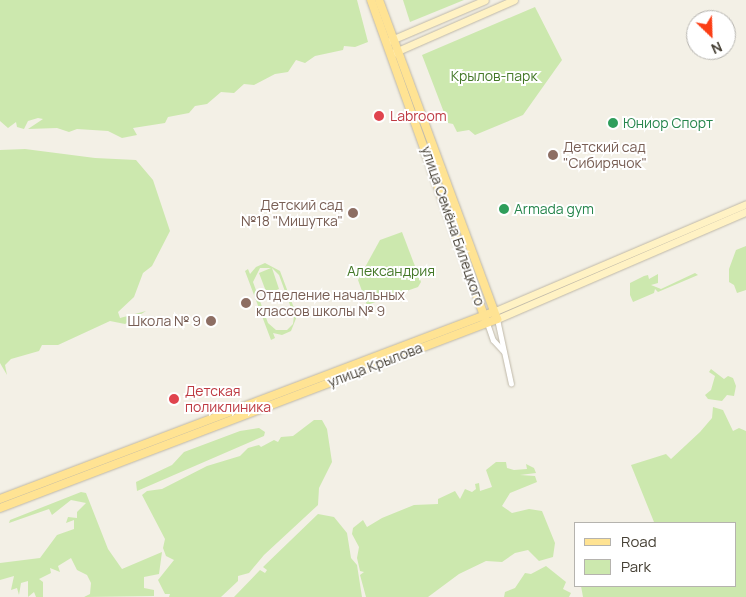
<!DOCTYPE html>
<meta charset="utf-8">
<style>
body{margin:0}
#map{position:relative;width:746px;height:597px;overflow:hidden;background:#f3f0e6;font-family:Manrope,sans-serif}
div>[style]{position:absolute}
.green>*{inset:0;background:#cce8ae}
.roads{filter:drop-shadow(0 0 1px #bfb8a8) drop-shadow(0 0 1px #bfb8a8)}
.street>*{height:5px;margin:-2.5px;padding:0 2.5px;transform-origin:2.5px;border-radius:2.5px;background:#fff}
.secondary>*{height:7px;margin:-3.5px;padding:0 3.5px;transform-origin:3.5px;border-radius:3.5px;background:#fff2c4}
.primary>*{height:8px;margin:-4px;padding:0 4px;transform-origin:4px;border-radius:4px;background:#ffe393}
.dots>*{width:14px;height:14px;translate:-50% -50%;box-sizing:border-box;border:2px solid #fff;border-radius:50%}
span{translate:-50% -50%;white-space:nowrap;text-align:center;line-height:1.15;-webkit-text-stroke:4px #fff;paint-order:stroke}
.park-label{font-size:14px;color:#447828}
.health-label{font-size:14px;color:#be3a42}
.left{translate:0 -50%;text-align:left}
.leisure-label{font-size:14px;color:#27864d}
.education-label{font-size:14px;color:#785e54}
.right{translate:-100% -50%;text-align:right}
.street-label{font-size:14px;color:#464035}
.legend{position:absolute;left:574px;top:522px;width:162px;height:65px;box-sizing:border-box;background:#fff;border:1px solid #b5b3ae;margin:0;padding:6px 9px;list-style:none;font-size:15px;color:#464035}
.legend li{display:flex;align-items:center;gap:10px;height:25px}
.legend b{width:25px;border:1px solid #b5b3ae}
.north{position:absolute;left:686px;top:10px;width:50px;height:50px;box-sizing:border-box;background:#fff;border:1px solid #b5b3ae;border-radius:50%;rotate:156deg;font-size:14px;font-weight:700;line-height:20px;text-align:center;color:#464035}
.north::after{content:'';display:block;margin:auto;width:18px;height:22px;background:#fb3e15;clip-path:polygon(50% 0,100% 100%,50% 72%,0 100%)}
</style>
<div id="map">
<div class="green">
<div style="clip-path:polygon(0 0,357px 0,368px 42px,355px 47px,344px 46px,343px 50px,315px 56px,305px 63px,296px 60px,288px 72px,275px 74px,254px 85px,244px 84px,234px 93px,221px 92px,207px 104px,195px 106px,189px 113px,168px 117px,165px 123px,133px 128px,137px 135px,122px 138px,108px 131px,77px 129px,69px 132px,57px 128px,28px 129px,43px 119px,38px 118px,28px 121px,24px 129px,17px 127px,16px 122px,8px 128px,0 121px)"></div>
<div style="clip-path:polygon(403px 0,464px 0,410px 22px)"></div>
<div style="clip-path:polygon(535px 7px,562px 60px,523px 115px,475px 135px,469px 130px,457px 132px,453px 124px,448px 123px,422px 55px)"></div>
<div style="clip-path:polygon(25px 149px,95px 158px,136px 160px,153px 180px,170px 231px,152px 266px,143px 273px,134px 297px,118px 312px,120px 318px,146px 311px,125px 324px,110px 321px,58px 345px,42px 345px,39px 351px,11px 359px,5px 365px,7px 375px,0 363px,0 150px)"></div>
<div style="clip-path:polygon(402px 232px,421px 282px,418px 287px,367px 305px,358px 280px,380px 240px)"></div>
<div style="clip-path:polygon(746px 246px,746px 290px,734px 294px,737px 293px,734px 285px,729px 282px,729px 269px,736px 250px)"></div>
<div style="clip-path:polygon(evenodd,265px 263px,280px 271px,297px 316px,291px 331px,282px 335px,273px 333px,275px 338px,271px 340px,245px 271px,248px 269px,250px 274px,256px 267px,265px 263px,260px 268px,271px 268px,259px 273px,267px 294px,279px 289px,272px 268px,279px 275px,294px 316px,293px 324px,287px 330px,276px 330px,268px 323px,253px 282px,260px 268px)"></div>
<div style="clip-path:polygon(695px 273px,698px 275px,658px 292px,655px 289px,654px 293px,633px 302px,630px 295px,630px 283px,644px 276px,648px 275px,649px 279px,658px 274px,658px 283px,651px 285px,661px 289px)"></div>
<div style="clip-path:polygon(711px 369px,724px 379px,728px 376px,733px 378px,736px 386px,734px 396px,727px 395px,722px 401px,708px 399px,705px 395px,711px 390px,715px 376px,709px 372px)"></div>
<div style="clip-path:polygon(713px 407px,723px 410px,733px 431px,739px 428px,746px 431px,746px 597px,583px 597px,581px 586px,735px 586px,735px 523px,651px 523px,654px 522px,631px 465px,666px 454px,671px 459px,700px 432px,712px 418px)"></div>
<div style="clip-path:polygon(314px 420px,322px 420px,327px 429px,332px 462px,319px 488px,318px 505px,264px 555px,249px 573px,238px 576px,238px 581px,221px 597px,169px 597px,170px 594px,165px 594px,158px 580px,174px 560px,166px 556px,163px 548px,165px 539px,142px 495px,147px 491px,162px 489px,207px 466px,240px 456px,248px 448px,259px 445px,261px 447px,274px 440px,278px 442px,281px 437px,293px 436px)"></div>
<div style="clip-path:polygon(259px 428px,265px 432px,264px 436px,137px 491px,136px 482px,172px 465px,184px 452px,240px 431px)"></div>
<div style="clip-path:polygon(496px 462px,506px 462px,507px 468px,514px 470px,527px 469px,526px 464px,534px 468px,536px 473px,520px 475px,535px 476px,537px 482px,510px 493px,502px 506px,512px 513px,529px 509px,542px 511px,555px 543px,553px 557px,539px 561px,528px 550px,515px 553px,502px 562px,486px 561px,459px 574px,428px 597px,366px 597px,360px 575px,364px 572px,360px 571px,357px 558px,359px 547px,352px 534px,353px 528px,363px 520px,367px 527px,382px 518px,414px 505px,438px 504px,438px 499px,455px 491px,460px 499px,465px 489px,472px 492px,476px 489px,475px 484px,479px 483px,480px 491px,492px 487px,486px 470px)"></div>
<div style="clip-path:polygon(81px 492px,86px 493px,108px 549px,122px 569px,162px 552px,159px 574px,144px 577px,144px 588px,154px 590px,154px 596px,84px 597px,90px 594px,91px 583px,87px 575px,77px 570px,71px 558px,58px 566px,60px 572px,50px 568px,51px 573px,39px 579px,43px 582px,43px 597px,36px 597px,34px 592px,28px 597px,28px 581px,21px 583px,19px 595px,17px 588px,11px 590px,14px 576px,0 580px,0 563px,40px 558px,57px 535px,74px 529px,74px 520px,66px 523px,68px 517px,77px 518px,77px 512px,86px 503px,71px 500px,52px 515px,49px 509px,9px 523px,10px 520px)"></div>
<div style="clip-path:polygon(318px 514px,334px 517px,347px 533px,351px 558px,357px 565px,362px 597px,234px 597px,260px 570px,265px 573px,267px 570px,263px 567px)"></div>
<div style="clip-path:polygon(546px 566px,566px 582px,563px 589px,571px 593px,569px 597px,504px 597px,505px 592px,515px 588px,525px 573px,531px 574px)"></div>
</div>
<div class="roads">
<div class="street">
<div style="left:497px;top:319px;width:66px;rotate:77.8deg"></div>
<div style="left:487px;top:323px;width:18px;rotate:71deg"></div>
<div style="left:493px;top:340px;width:16px;rotate:47deg"></div>
</div>
<div class="secondary">
<div style="left:389px;top:41px;width:104px;rotate:-23.1deg"></div>
<div style="left:393px;top:53px;width:132px;rotate:-23.7deg"></div>
<div style="left:493px;top:312px;width:275px;rotate:-23.1deg"></div>
<div style="left:497px;top:319px;width:271px;rotate:-23.3deg"></div>
</div>
<div class="primary">
<div style="left:371px;top:0;width:341px;rotate:70.3deg"></div>
<div style="left:0;top:499px;width:527px;rotate:-20.77deg"></div>
<div style="left:0;top:508px;width:532px;rotate:-20.82deg"></div>
<div style="left:497px;top:319px;width:340px;rotate:-110.3deg"></div>
</div>
</div>
<div class="dots">
<div style="left:379px;top:116px;background:#e0444e"></div>
<div style="left:613px;top:123px;background:#2e9e5b"></div>
<div style="left:553px;top:155px;background:#8d6e63"></div>
<div style="left:504px;top:209px;background:#2e9e5b"></div>
<div style="left:353px;top:213px;background:#8d6e63"></div>
<div style="left:246px;top:303px;background:#8d6e63"></div>
<div style="left:211px;top:321px;background:#8d6e63"></div>
<div style="left:174px;top:399px;background:#e0444e"></div>
</div>
<div class="park-label">
<span style="left:494px;top:76px">Крылов-парк</span>
<span style="left:391px;top:271px">Александрия</span>
</div>
<div class="health-label">
<span class="left" style="left:390px;top:116px">Labroom</span>
<span class="left" style="left:185px;top:399px">Детская<br>поликлиника</span>
</div>
<div class="leisure-label">
<span class="left" style="left:623px;top:123px">Юниор Спорт</span>
<span class="left" style="left:514px;top:209px">Armada gym</span>
</div>
<div class="education-label">
<span class="left" style="left:563px;top:155px">Детский сад<br>"Сибирячок"</span>
<span class="right" style="left:343px;top:213px">Детский сад<br>№18 "Мишутка"</span>
<span class="left" style="left:256px;top:303px">Отделение начальных<br>классов школы № 9</span>
<span class="right" style="left:201px;top:321px">Школа № 9</span>
</div>
<div class="street-label">
<span style="left:453px;top:226px;rotate:71deg">улица Семёна Билецкого</span>
<span style="left:375px;top:365px;rotate:-21deg">улица Крылова</span>
</div>
<ul class="legend">
<li><b style="height:6px;background:#ffe393"></b>Road</li>
<li><b style="height:14px;background:#cce8ae"></b>Park</li>
</ul>
<div class="north">N</div>
</div>
